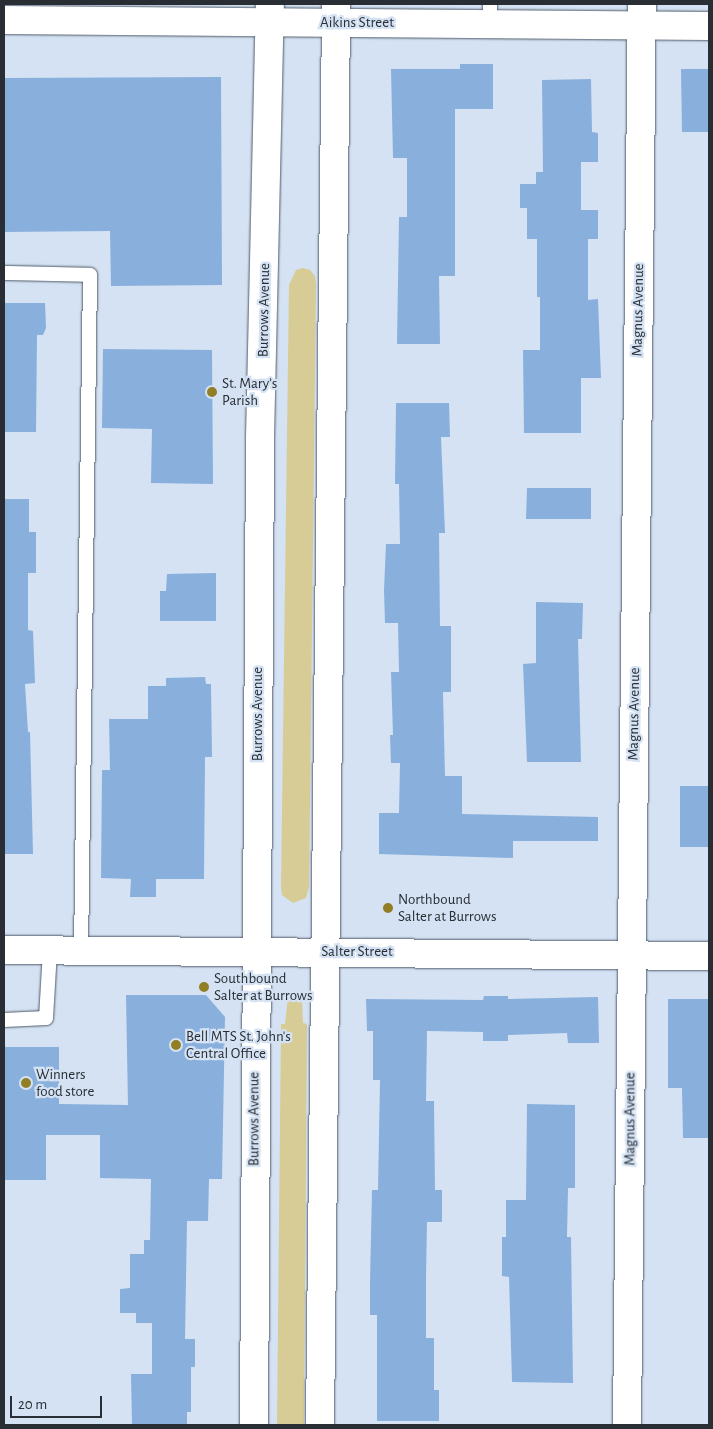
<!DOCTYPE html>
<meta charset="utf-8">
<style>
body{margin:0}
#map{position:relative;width:713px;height:1429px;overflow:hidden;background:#d4e2f3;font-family:"Alegreya Sans",sans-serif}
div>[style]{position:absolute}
.green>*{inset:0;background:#d7cb96}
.building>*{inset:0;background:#89afdc}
.roads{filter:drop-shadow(0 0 1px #4f5b69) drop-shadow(0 0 1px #4f5b69)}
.service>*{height:14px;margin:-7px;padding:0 7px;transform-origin:7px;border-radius:7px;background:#fff}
.minor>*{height:28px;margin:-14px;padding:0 14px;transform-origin:14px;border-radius:14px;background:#fff}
.tertiary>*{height:28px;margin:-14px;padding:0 14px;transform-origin:14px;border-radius:14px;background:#fff}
.secondary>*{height:28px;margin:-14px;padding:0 14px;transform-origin:14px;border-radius:14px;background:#fff}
.dots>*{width:14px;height:14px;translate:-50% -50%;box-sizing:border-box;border:2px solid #d4e2f3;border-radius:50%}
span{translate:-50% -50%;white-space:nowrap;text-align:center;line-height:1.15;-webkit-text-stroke:4.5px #d4e2f3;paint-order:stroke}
.street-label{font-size:15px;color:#282e34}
.poi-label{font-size:15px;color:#282e34}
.left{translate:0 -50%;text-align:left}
.frame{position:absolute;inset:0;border:5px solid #282e34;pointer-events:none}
.scale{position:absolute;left:10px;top:1396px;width:92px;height:22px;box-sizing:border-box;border:2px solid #282e34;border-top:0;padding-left:6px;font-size:15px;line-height:18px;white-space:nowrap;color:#282e34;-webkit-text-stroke:4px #d4e2f3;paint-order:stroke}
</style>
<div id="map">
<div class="green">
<div style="clip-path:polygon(303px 268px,310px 270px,315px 276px,316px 285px,309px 887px,306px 898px,293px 903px,282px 895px,281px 887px,289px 285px,296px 270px)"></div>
<div style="clip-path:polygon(288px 997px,302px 998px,303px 1023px,307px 1024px,304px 1425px,277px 1425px,281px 1024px,285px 1024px)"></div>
</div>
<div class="building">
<div style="clip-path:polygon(460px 64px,493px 64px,493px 109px,455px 109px,455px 276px,439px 276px,440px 344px,397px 344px,399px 217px,407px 217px,407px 158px,393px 158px,391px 69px,460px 69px)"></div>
<div style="clip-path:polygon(681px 69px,709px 69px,709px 132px,682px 132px)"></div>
<div style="clip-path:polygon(221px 77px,222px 285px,111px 286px,110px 231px,4px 232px,4px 78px)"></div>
<div style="clip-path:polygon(591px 79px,592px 132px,598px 133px,598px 162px,581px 162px,581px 210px,598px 210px,598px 239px,588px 239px,588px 300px,598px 299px,601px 378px,581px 378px,581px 433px,524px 433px,523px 350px,540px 350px,540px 297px,537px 297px,537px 239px,527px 239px,527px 208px,520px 208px,520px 184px,536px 184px,536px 172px,543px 172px,542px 80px)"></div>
<div style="clip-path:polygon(4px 303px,45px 303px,46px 328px,43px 335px,37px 335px,36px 432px,4px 432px)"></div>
<div style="clip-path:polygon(103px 349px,212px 350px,213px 484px,151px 483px,152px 429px,102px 428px)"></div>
<div style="clip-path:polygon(396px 403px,449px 403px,450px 437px,441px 437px,445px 533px,439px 533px,440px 626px,451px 626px,451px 692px,443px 692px,445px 776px,462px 776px,462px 814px,598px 817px,598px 841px,513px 841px,513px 858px,379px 854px,379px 813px,399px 813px,400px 763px,391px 763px,390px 735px,393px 735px,391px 672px,399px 672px,398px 623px,385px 623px,384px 590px,386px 544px,400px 544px,399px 484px,395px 484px)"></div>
<div style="clip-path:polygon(527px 488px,591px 488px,591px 519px,526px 519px)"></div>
<div style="clip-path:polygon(4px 499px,29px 499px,29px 532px,36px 532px,36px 573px,28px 573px,28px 630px,33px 631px,35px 683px,25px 684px,28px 732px,30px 732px,33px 854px,4px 854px)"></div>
<div style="clip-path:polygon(216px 573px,216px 621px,160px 621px,160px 591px,166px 591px,167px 574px)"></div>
<div style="clip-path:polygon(536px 602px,583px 603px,582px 639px,578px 639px,581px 762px,527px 762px,523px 664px,536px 663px)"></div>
<div style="clip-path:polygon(205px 677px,206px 684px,211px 684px,212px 757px,205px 757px,204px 879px,156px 879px,156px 897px,130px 897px,131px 879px,101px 878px,102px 770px,110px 770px,109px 719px,148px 719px,148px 686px,166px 686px,166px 678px)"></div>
<div style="clip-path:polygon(680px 786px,709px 786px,709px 847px,680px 847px)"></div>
<div style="clip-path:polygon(126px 995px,206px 995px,225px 1017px,222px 1179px,209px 1179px,208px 1221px,187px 1221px,185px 1339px,195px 1339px,195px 1367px,191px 1367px,191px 1412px,187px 1412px,187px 1425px,132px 1425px,131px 1374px,152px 1374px,152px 1323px,136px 1323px,136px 1313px,120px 1313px,120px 1289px,130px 1288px,130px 1254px,144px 1254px,144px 1240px,150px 1240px,151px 1179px,100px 1178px,100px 1135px,46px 1135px,46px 1180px,4px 1180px,4px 1047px,59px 1047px,59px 1104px,128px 1105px)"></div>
<div style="clip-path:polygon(484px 996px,508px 996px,508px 999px,598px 997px,599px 1043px,568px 1043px,567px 1033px,508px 1035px,508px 1041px,483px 1041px,483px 1032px,427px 1031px,426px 1101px,434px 1101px,435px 1190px,442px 1190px,442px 1222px,427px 1222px,426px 1278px,426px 1338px,434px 1338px,434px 1390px,439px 1390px,439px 1421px,377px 1421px,377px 1315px,370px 1315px,370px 1282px,372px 1190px,378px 1190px,380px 1080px,373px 1080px,373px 1031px,367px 1031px,366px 999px,483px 1000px)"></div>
<div style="clip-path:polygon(668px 999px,709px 999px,709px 1138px,683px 1138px,682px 1088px,668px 1088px)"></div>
<div style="clip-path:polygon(527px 1104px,575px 1105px,575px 1188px,568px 1188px,567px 1237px,571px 1237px,573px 1383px,512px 1382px,509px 1277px,502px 1276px,502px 1237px,506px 1237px,506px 1200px,526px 1200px)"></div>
</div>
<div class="roads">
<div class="service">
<div style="left:490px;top:22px;width:18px;rotate:-90deg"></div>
<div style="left:4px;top:273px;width:86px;rotate:1.3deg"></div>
<div style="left:90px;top:275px;width:676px;rotate:90.76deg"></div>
<div style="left:4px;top:1020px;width:42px;rotate:-2.7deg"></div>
<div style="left:46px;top:1018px;width:67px;rotate:-86.6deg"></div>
</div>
<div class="minor">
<div style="left:4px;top:20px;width:705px;rotate:0.49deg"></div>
<div style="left:627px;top:1425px;width:1421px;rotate:-89.4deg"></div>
</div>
<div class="tertiary">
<div style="left:254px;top:1425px;width:987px;rotate:-89.65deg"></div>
<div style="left:260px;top:438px;width:434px;rotate:-88.7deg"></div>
<div style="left:320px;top:1425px;width:1421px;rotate:-89.35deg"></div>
</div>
<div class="secondary">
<div style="left:4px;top:950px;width:705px;rotate:0.49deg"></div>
</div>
</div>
<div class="dots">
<div style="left:212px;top:392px;background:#917e25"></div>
<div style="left:388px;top:908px;background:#917e25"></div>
<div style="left:204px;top:987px;background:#917e25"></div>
<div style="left:176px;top:1045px;background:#917e25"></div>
<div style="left:26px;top:1083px;background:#917e25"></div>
</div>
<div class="street-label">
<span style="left:357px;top:23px">Aikins Street</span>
<span style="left:264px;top:310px;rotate:-89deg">Burrows Avenue</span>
<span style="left:638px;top:310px;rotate:-89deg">Magnus Avenue</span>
<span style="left:258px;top:714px;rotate:-90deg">Burrows Avenue</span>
<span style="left:634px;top:714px;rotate:-89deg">Magnus Avenue</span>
<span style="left:357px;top:952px">Salter Street</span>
<span style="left:254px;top:1119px;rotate:-90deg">Burrows Avenue</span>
<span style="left:630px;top:1119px;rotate:-90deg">Magnus Avenue</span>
</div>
<div class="poi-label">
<span class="left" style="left:222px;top:392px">St. Mary’s<br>Parish</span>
<span class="left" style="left:398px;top:908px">Northbound<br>Salter at Burrows</span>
<span class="left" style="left:214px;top:987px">Southbound<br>Salter at Burrows</span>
<span class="left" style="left:186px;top:1045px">Bell MTS St. John's<br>Central Office</span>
<span class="left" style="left:36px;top:1083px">Winners<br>food store</span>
</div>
<div class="frame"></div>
<div class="scale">20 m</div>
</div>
